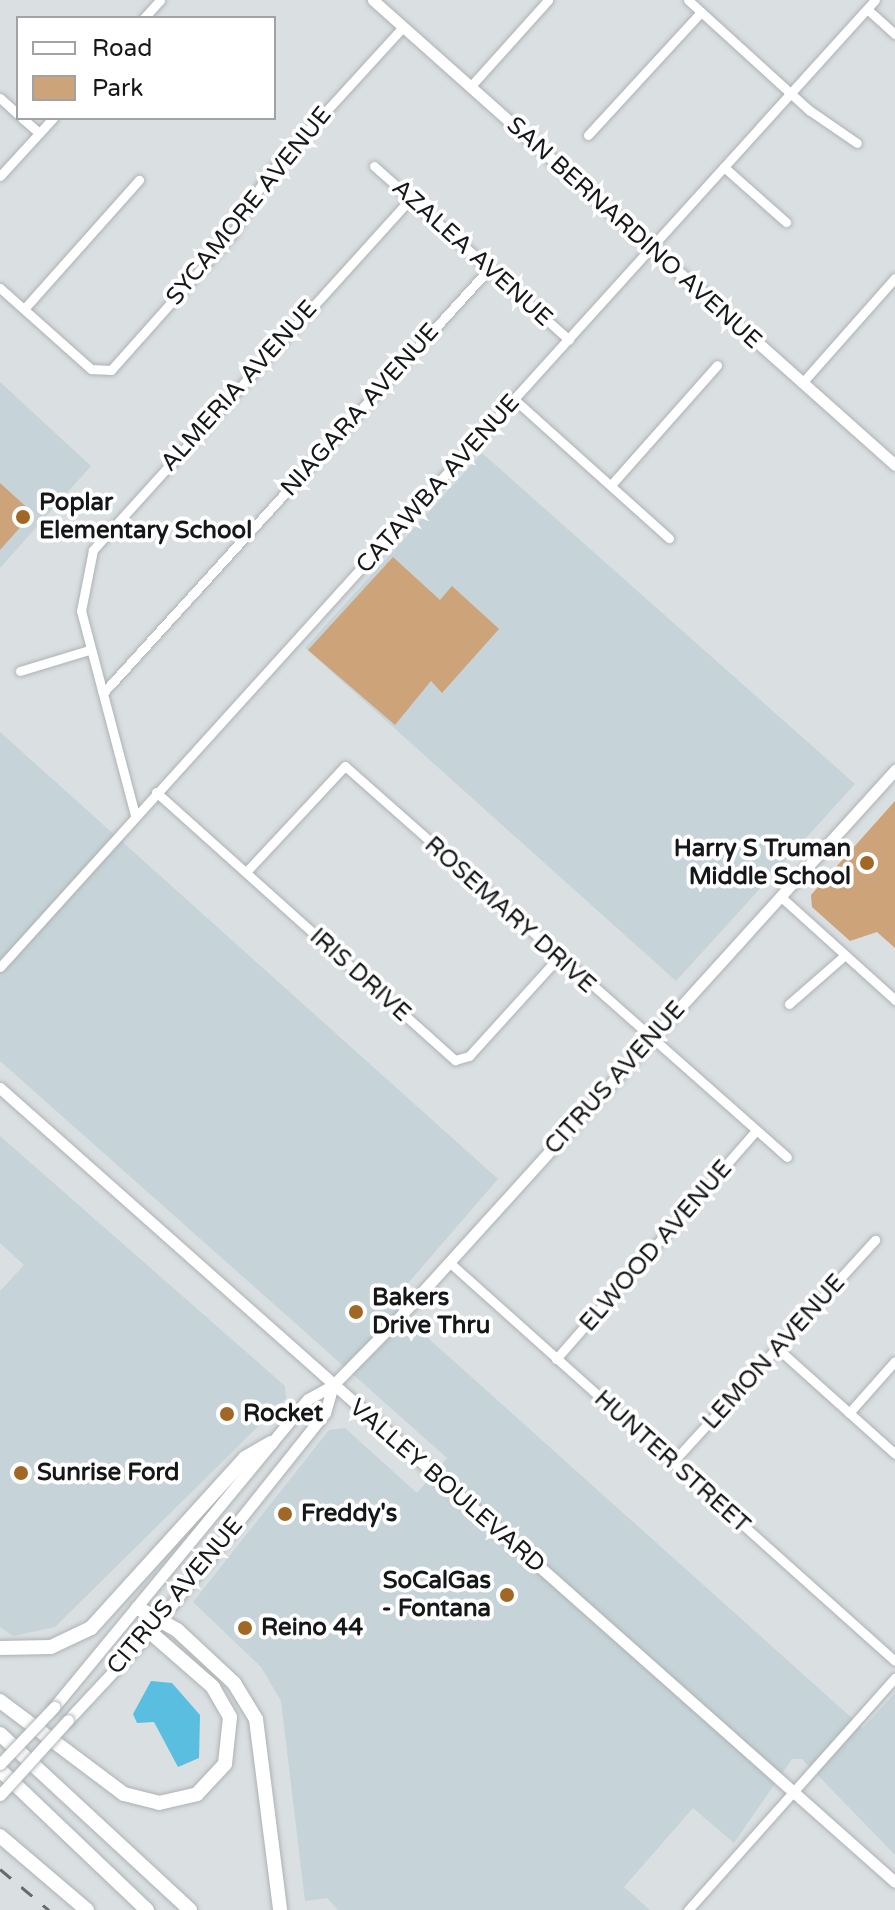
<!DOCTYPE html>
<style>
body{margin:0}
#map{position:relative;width:895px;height:1910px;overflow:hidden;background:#dadfe1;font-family:"Varela Round",sans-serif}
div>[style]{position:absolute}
.built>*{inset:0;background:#c6d4d9}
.green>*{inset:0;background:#cda379}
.water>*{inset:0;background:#59bedf}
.roads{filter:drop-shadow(0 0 2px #adb2b4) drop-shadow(0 0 2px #adb2b4)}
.minor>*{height:9px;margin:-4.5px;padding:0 4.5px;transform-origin:4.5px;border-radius:4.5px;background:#fff}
.major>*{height:11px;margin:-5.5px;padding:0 5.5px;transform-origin:5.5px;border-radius:5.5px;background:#fff}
.highway>*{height:14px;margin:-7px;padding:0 7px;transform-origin:7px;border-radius:7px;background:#fff}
.rail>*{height:3px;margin-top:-1.5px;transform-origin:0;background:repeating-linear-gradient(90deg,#676a6b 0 14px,transparent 0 28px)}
.bridges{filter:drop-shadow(0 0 2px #adb2b4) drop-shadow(0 0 2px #adb2b4)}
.major-bridge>*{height:11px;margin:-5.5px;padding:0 5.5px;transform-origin:5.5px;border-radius:5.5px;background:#fff}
.dots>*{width:22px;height:22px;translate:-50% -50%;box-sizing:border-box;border:4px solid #fff;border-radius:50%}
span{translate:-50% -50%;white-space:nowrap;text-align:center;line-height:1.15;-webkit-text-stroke:8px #fff;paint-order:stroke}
.street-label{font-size:24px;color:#151718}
.poi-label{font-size:24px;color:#151718;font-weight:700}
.left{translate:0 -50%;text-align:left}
.right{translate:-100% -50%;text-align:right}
.legend{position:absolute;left:16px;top:16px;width:260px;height:104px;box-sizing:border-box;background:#fff;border:2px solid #a1a2a3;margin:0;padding:10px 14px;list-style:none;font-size:24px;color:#151718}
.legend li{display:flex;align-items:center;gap:16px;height:40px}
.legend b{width:40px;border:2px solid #a1a2a3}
</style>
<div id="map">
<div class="built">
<div style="clip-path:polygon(0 382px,91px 466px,0 568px)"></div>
<div style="clip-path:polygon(482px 453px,855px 784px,676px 981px,305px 648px)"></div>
<div style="clip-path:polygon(0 732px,498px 1179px,390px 1304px,863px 1728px,895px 1693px,895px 1855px,802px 1759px,792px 1759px,734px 1843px,693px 1808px,624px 1887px,650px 1910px,338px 1910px,327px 1898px,305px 1901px,281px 1701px,261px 1667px,193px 1602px,329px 1430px,345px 1428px,417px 1493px,447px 1458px,0 1061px)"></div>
<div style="clip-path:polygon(0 1136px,285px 1386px,286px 1399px,55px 1627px,13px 1636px,0 1627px,0 1291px,24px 1265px,0 1243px)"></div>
</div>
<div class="green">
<div style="clip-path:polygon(0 483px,33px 513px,0 550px)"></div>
<div style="clip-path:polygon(393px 557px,440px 600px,452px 586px,499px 629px,442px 693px,431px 681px,395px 725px,308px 650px)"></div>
<div style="clip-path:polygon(895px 801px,895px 948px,877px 932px,850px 941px,812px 907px,811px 895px)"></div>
</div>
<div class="water">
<div style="clip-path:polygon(151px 1681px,172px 1683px,200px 1715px,199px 1758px,178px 1767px,154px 1722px,137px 1723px,133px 1714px)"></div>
</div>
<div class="roads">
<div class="minor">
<div style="left:688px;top:0;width:164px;rotate:42.3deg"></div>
<div style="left:809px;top:110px;width:58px;rotate:34.5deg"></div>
<div style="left:867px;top:9px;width:38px;rotate:42deg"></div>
<div style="left:144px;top:18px;width:24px;rotate:-48deg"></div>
<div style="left:470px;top:87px;width:117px;rotate:-48.1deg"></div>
<div style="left:0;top:98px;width:24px;rotate:42deg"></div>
<div style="left:22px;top:118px;width:23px;rotate:41deg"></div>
<div style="left:588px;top:135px;width:167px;rotate:-47.4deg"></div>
<div style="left:374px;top:166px;width:261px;rotate:41.7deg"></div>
<div style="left:724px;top:167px;width:83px;rotate:41.6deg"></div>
<div style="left:0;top:176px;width:79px;rotate:-47.6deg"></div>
<div style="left:0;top:288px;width:122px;rotate:41.7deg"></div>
<div style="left:91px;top:369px;width:20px;rotate:3deg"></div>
<div style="left:111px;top:370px;width:182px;rotate:-48.3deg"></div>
<div style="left:232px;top:234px;width:66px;rotate:-59.2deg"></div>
<div style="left:266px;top:177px;width:203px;rotate:-47.6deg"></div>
<div style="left:24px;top:309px;width:173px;rotate:-48.3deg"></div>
<div style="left:802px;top:383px;width:140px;rotate:-48.5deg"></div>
<div style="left:515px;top:400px;width:207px;rotate:41.9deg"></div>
<div style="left:611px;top:485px;width:160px;rotate:-48.5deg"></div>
<div style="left:20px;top:671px;width:72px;rotate:-16.9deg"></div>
<div style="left:103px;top:693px;width:573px;rotate:-47.69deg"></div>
<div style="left:156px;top:792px;width:402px;rotate:41.9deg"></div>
<div style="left:455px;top:1060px;width:15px;rotate:-16deg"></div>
<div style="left:469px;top:1056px;width:131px;rotate:-47.8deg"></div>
<div style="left:135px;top:815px;width:211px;rotate:-104.8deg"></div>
<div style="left:81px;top:611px;width:62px;rotate:-78.9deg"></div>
<div style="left:93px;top:550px;width:473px;rotate:-47.9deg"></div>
<div style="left:246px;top:872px;width:145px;rotate:-47deg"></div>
<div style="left:345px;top:766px;width:590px;rotate:41.5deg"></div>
<div style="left:780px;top:896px;width:155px;rotate:42.1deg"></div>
<div style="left:0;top:967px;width:1304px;rotate:-47.86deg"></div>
<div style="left:789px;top:1004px;width:74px;rotate:-41.2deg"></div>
<div style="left:449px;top:1262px;width:598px;rotate:41.82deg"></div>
<div style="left:777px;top:1348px;width:159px;rotate:41.9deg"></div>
<div style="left:556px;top:1359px;width:300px;rotate:-48.8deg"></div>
<div style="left:849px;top:1413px;width:69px;rotate:-48.5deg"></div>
<div style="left:672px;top:1463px;width:302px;rotate:-47.7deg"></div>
<div style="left:688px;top:1910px;width:311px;rotate:-48.3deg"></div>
</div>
<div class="major">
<div style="left:373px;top:0;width:699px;rotate:41.69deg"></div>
<div style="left:0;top:1088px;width:1196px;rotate:41.58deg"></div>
<div style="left:54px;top:1707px;width:399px;rotate:-50.5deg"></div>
<div style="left:308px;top:1399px;width:29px;rotate:-29deg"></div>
<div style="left:333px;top:1385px;width:88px;rotate:-45.5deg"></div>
<div style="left:395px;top:1322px;width:745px;rotate:-47.83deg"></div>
<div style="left:68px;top:1720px;width:120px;rotate:-47deg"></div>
<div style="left:150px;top:1632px;width:280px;rotate:-51.4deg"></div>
<div style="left:325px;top:1413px;width:29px;rotate:-74deg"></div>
</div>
<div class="highway">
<div style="left:138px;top:1608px;width:45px;rotate:29.4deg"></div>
<div style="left:177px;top:1630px;width:78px;rotate:42.9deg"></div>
<div style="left:234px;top:1683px;width:42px;rotate:58.6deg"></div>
<div style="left:256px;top:1719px;width:193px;rotate:82.8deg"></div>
<div style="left:0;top:1648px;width:51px;rotate:-1.1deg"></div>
<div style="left:51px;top:1647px;width:44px;rotate:-25.4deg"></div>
<div style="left:91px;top:1628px;width:229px;rotate:-47.8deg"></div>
<div style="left:245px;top:1458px;width:30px;rotate:-30deg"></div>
<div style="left:0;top:1701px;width:155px;rotate:36.9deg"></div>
<div style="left:124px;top:1794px;width:36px;rotate:14deg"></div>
<div style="left:159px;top:1803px;width:39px;rotate:-13deg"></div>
<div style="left:197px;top:1794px;width:41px;rotate:-47deg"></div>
<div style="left:225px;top:1764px;width:47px;rotate:-83.9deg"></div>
<div style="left:230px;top:1717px;width:34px;rotate:-120deg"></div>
<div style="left:213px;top:1687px;width:84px;rotate:-138.9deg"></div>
<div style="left:0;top:1734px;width:259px;rotate:42.8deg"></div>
<div style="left:0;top:1770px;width:203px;rotate:43.6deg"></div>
<div style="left:0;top:1836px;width:114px;rotate:40.4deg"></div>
</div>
</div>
<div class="rail">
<div style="left:0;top:1869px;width:64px;rotate:39.9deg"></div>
</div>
<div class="bridges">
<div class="major-bridge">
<div style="left:0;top:1764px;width:79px;rotate:-46.5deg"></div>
<div style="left:0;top:1795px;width:101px;rotate:-47.8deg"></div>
</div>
</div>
<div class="dots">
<div style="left:23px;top:517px;background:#a16825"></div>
<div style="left:867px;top:863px;background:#a16825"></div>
<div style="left:356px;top:1312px;background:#a16825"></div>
<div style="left:227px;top:1414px;background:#a16825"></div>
<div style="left:21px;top:1473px;background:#a16825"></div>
<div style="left:285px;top:1514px;background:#a16825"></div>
<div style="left:507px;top:1595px;background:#a16825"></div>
<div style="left:245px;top:1628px;background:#a16825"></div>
</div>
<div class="street-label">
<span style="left:249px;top:206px;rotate:-51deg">SYCAMORE AVENUE</span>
<span style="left:634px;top:233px;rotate:42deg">SAN BERNARDINO AVENUE</span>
<span style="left:472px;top:253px;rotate:42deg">AZALEA AVENUE</span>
<span style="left:239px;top:386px;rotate:-48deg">ALMERIA AVENUE</span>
<span style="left:360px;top:410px;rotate:-48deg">NIAGARA AVENUE</span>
<span style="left:438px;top:484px;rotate:-48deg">CATAWBA AVENUE</span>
<span style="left:510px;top:915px;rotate:42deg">ROSEMARY DRIVE</span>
<span style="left:360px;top:975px;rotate:42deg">IRIS DRIVE</span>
<span style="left:615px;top:1078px;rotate:-48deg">CITRUS AVENUE</span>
<span style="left:656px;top:1246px;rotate:-49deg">ELWOOD AVENUE</span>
<span style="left:774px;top:1352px;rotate:-48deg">LEMON AVENUE</span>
<span style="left:672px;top:1462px;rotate:42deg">HUNTER STREET</span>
<span style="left:447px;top:1486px;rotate:41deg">VALLEY BOULEVARD</span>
<span style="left:175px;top:1596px;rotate:-50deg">CITRUS AVENUE</span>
</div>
<div class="poi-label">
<span class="left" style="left:39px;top:517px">Poplar<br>Elementary School</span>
<span class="right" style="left:851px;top:863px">Harry S Truman<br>Middle School</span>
<span class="left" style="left:372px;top:1312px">Bakers<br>Drive Thru</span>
<span class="left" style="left:243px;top:1414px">Rocket</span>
<span class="left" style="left:37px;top:1473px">Sunrise Ford</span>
<span class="left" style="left:301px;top:1514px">Freddy's</span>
<span class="right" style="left:491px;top:1595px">SoCalGas<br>- Fontana</span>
<span class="left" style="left:261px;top:1628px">Reino 44</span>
</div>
<ul class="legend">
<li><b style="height:10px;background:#fff"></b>Road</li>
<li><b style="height:22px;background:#cda379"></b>Park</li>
</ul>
</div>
